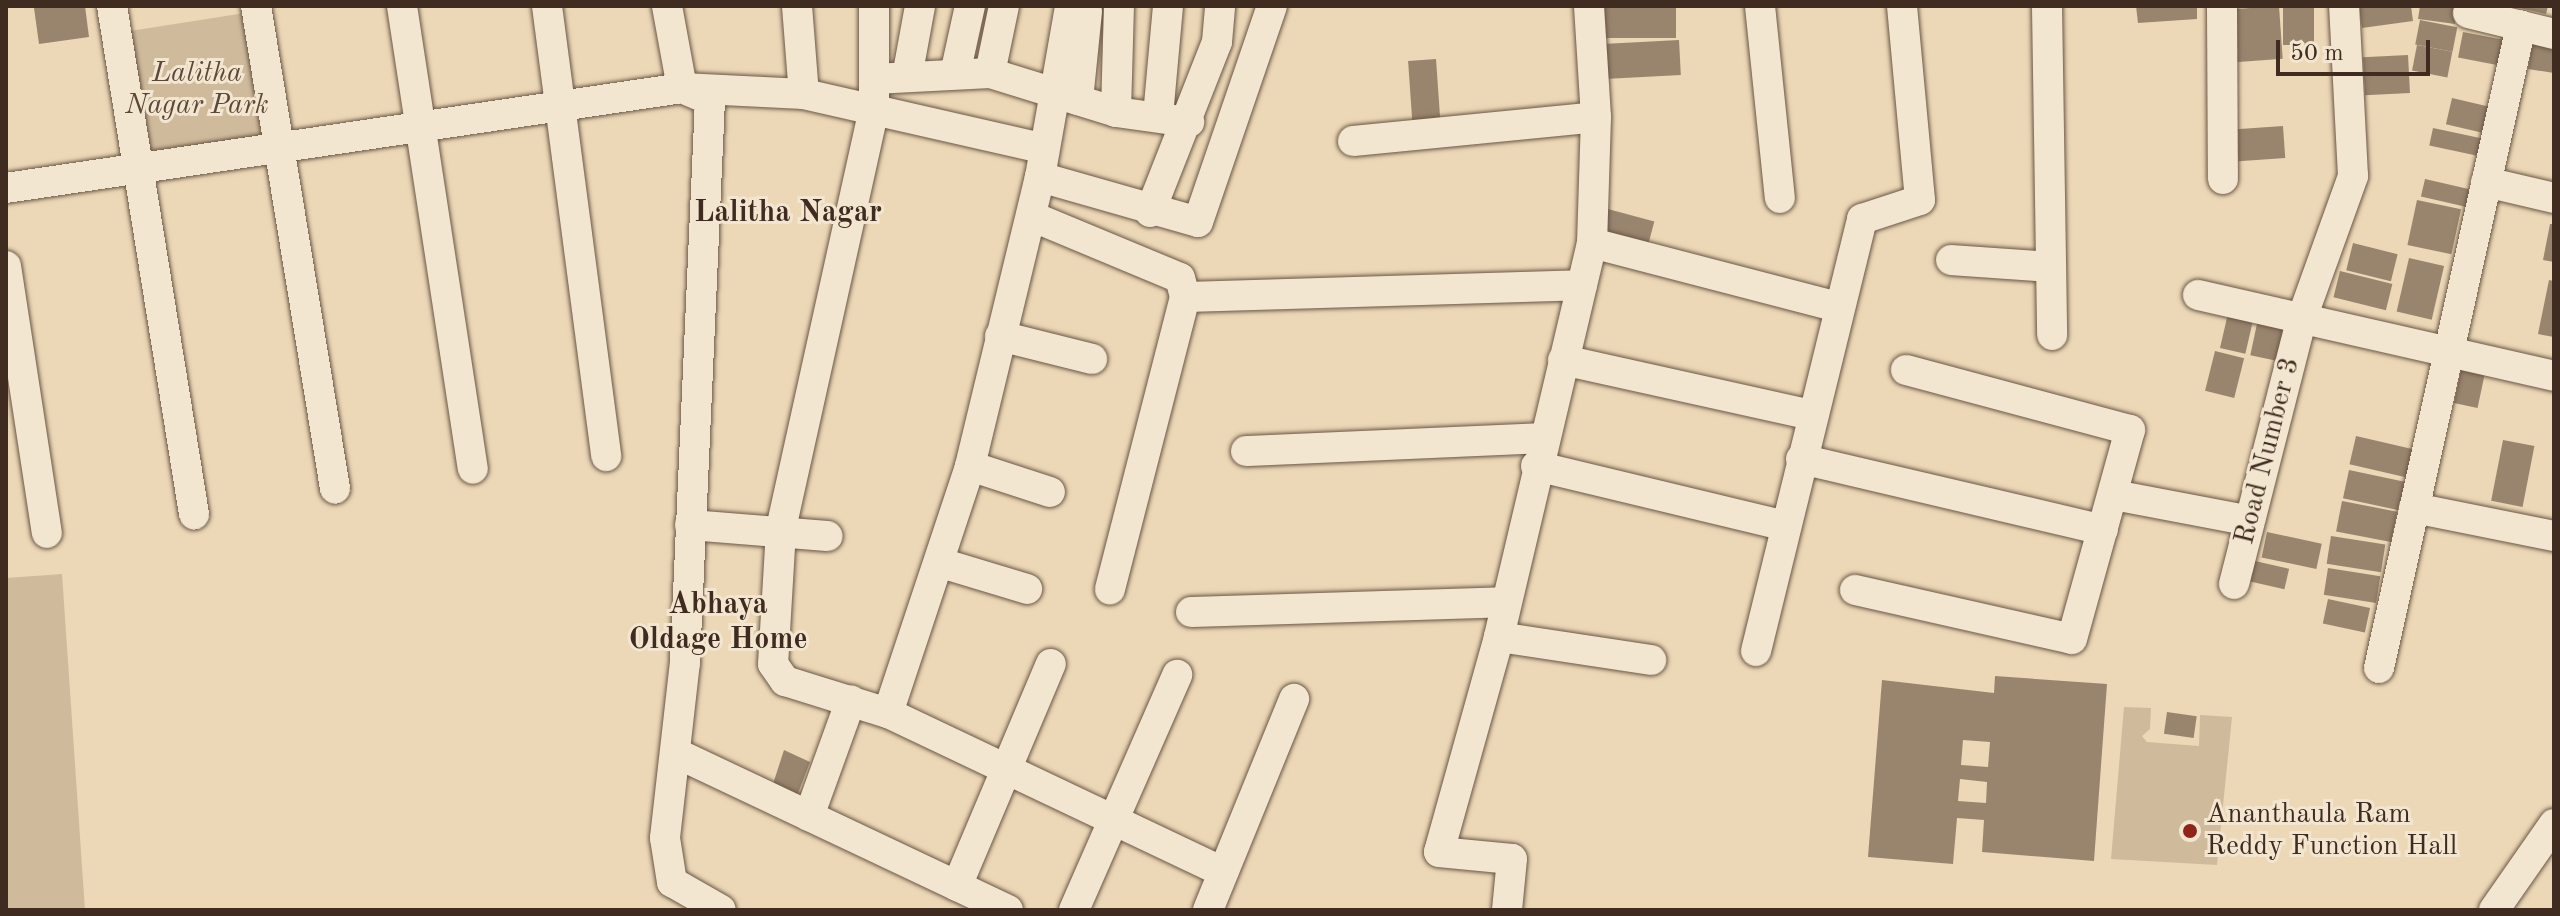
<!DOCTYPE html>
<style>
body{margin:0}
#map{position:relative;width:2560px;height:916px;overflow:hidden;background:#ecd8b6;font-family:"Old Standard TT",serif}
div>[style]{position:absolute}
.green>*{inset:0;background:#cfbb9c;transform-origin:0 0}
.building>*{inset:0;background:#99856e;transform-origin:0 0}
.roads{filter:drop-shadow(0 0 2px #6a5646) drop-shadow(0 0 2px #6a5646)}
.minor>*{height:30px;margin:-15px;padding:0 15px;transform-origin:15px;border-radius:15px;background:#f3e6d0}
.dots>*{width:22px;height:22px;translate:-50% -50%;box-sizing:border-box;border:4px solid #f3e6d0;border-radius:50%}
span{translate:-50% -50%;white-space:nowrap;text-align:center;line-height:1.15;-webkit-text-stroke:6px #f3e6d0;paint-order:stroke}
.park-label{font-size:28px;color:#5c4839;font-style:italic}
.street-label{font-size:28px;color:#3f2b20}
.poi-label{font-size:28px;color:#3f2b20}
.left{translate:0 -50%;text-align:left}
.neighbourhood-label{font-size:30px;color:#3f2b20;font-weight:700}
.frame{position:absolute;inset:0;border:8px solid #3f2b20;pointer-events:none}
.scale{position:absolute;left:2276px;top:40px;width:154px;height:36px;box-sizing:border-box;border:4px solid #3f2b20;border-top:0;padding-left:10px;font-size:24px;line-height:28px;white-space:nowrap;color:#3f2b20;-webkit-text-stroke:6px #f3e6d0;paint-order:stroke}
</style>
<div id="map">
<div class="green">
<i style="left:257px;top:11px;width:139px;height:143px;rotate:81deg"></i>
<i style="clip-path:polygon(62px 574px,85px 910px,6px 910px,6px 578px)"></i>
<i style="clip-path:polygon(2124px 707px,2151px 708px,2150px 729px,2142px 736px,2147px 742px,2199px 746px,2200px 715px,2232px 717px,2217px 865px,2111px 859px)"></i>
</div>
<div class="building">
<i style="clip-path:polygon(85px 6px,89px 37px,39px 44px,34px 8px)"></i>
<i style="left:1597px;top:6px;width:79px;height:32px"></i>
<i style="clip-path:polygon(2136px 6px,2197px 6px,2197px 19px,2138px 23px)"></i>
<i style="left:2279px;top:6px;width:53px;height:51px;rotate:86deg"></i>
<i style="left:2283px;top:6px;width:31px;height:39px"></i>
<i style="clip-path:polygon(2359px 6px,2411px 6px,2413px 21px,2362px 28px)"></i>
<i style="clip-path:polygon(2420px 6px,2458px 6px,2455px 24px,2418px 19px)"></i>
<i style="clip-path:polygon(2511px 6px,2548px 6px,2546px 14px)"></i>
<i style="left:2420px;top:20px;width:38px;height:25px;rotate:11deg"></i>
<i style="left:2463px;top:32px;width:41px;height:26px;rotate:11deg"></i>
<i style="left:1679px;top:40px;width:35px;height:81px;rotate:87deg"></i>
<i style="clip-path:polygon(2533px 41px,2554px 45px,2554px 73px,2528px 69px)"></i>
<i style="left:2417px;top:45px;width:36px;height:26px;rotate:11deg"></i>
<i style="left:2408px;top:55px;width:38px;height:45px;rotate:87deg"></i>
<i style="left:1436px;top:59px;width:61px;height:28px;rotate:86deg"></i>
<i style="left:2452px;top:98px;width:44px;height:27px;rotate:13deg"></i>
<i style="left:2283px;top:126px;width:32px;height:47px;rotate:86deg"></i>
<i style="left:2433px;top:128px;width:54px;height:18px;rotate:12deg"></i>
<i style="left:2425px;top:179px;width:48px;height:18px;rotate:13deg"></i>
<i style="left:2417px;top:200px;width:45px;height:46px;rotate:12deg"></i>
<i style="left:1608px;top:209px;width:48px;height:29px;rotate:15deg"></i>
<i style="clip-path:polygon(2550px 224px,2554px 224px,2554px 262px,2543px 260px)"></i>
<i style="left:2353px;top:243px;width:46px;height:28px;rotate:14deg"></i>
<i style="left:2409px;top:258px;width:36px;height:55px;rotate:13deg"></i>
<i style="left:2340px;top:271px;width:54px;height:27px;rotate:14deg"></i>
<i style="clip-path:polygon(2549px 280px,2554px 281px,2554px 337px,2538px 334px)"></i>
<i style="left:2229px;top:309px;width:26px;height:40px;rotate:13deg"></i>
<i style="left:2258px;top:319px;width:33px;height:37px;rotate:12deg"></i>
<i style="left:2215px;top:351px;width:30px;height:41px;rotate:14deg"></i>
<i style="left:2463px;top:361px;width:24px;height:43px;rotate:12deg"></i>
<i style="left:2356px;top:436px;width:61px;height:29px;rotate:13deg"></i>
<i style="left:2503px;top:440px;width:32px;height:62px;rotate:11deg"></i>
<i style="left:2349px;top:470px;width:58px;height:29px;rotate:12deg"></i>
<i style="left:2342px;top:501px;width:56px;height:31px;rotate:11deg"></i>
<i style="left:2267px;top:532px;width:56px;height:26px;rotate:12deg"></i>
<i style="left:2331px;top:536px;width:55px;height:28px;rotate:9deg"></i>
<i style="left:2255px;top:561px;width:35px;height:21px;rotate:13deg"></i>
<i style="left:2328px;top:568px;width:53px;height:27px;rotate:9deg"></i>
<i style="left:2328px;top:599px;width:43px;height:25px;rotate:12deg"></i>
<i style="clip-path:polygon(evenodd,1995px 676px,2107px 684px,2094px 861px,1982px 852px,1984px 820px,1957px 818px,1953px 864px,1868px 857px,1882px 680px,1994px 693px,1995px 676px,1963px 740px,1990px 742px,1988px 767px,1961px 765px,1963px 740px,1995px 676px,1960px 779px,1987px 782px,1986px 803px,1958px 801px,1960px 779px)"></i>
<i style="left:2167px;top:712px;width:30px;height:22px;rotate:8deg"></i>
<i style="clip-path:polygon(784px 750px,810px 762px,795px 801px,772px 787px)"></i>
</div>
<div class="roads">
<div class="minor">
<i style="left:112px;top:6px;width:515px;rotate:80.83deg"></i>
<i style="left:256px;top:6px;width:489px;rotate:80.7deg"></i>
<i style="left:402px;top:6px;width:468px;rotate:81.3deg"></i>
<i style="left:547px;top:6px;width:454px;rotate:82.5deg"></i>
<i style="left:667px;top:6px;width:83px;rotate:79.6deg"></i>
<i style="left:797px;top:6px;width:88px;rotate:85.5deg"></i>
<i style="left:874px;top:6px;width:103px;rotate:90deg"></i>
<i style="left:874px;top:109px;width:431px;rotate:102.5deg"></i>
<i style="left:781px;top:530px;width:134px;rotate:93.4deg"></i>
<i style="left:773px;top:664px;width:21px;rotate:55deg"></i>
<i style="left:785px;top:681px;width:108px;rotate:17.3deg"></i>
<i style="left:888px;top:713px;width:371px;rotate:25.4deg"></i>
<i style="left:1589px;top:6px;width:111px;rotate:86.4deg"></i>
<i style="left:1596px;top:117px;width:126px;rotate:91.8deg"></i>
<i style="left:1592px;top:243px;width:405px;rotate:103.3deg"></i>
<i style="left:1499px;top:637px;width:154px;rotate:8.6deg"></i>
<i style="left:1760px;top:6px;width:193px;rotate:84.1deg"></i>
<i style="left:2047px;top:6px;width:329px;rotate:89.1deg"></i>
<i style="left:2222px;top:6px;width:173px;rotate:89.7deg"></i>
<i style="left:2468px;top:13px;width:89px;rotate:13.7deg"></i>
<i style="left:990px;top:73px;width:68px;rotate:-78.2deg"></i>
<i style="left:955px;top:74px;width:70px;rotate:-77.6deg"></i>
<i style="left:907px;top:77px;width:72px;rotate:-79.6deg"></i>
<i style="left:874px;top:79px;width:116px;rotate:-3deg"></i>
<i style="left:990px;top:73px;width:132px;rotate:17.2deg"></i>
<i style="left:1116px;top:112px;width:74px;rotate:7.8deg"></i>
<i style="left:684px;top:89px;width:28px;rotate:23deg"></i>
<i style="left:710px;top:100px;width:563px;rotate:92.55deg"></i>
<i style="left:685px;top:662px;width:177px;rotate:96.5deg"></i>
<i style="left:665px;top:838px;width:45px;rotate:81deg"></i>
<i style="left:672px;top:882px;width:56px;rotate:29.7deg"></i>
<i style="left:1078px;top:100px;width:89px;rotate:-84.2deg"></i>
<i style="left:1116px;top:112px;width:106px;rotate:-88.4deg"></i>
<i style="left:1158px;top:116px;width:110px;rotate:-84.8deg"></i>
<i style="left:1353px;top:141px;width:244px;rotate:-5.6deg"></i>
<i style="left:1040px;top:177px;width:164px;rotate:15.9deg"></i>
<i style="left:1198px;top:222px;width:228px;rotate:-71.1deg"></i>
<i style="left:2486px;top:182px;width:70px;rotate:13.2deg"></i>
<i style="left:6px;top:188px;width:683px;rotate:-8.41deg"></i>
<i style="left:682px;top:88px;width:122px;rotate:2.8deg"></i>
<i style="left:804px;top:94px;width:244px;rotate:12.8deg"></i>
<i style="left:1150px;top:212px;width:183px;rotate:-68.5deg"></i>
<i style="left:1217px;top:42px;width:36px;rotate:-85deg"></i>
<i style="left:1031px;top:216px;width:161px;rotate:22.6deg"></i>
<i style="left:1180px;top:278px;width:20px;rotate:75deg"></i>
<i style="left:1185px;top:297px;width:302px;rotate:104.4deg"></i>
<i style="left:1592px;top:243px;width:253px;rotate:14.6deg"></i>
<i style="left:1951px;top:260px;width:100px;rotate:4deg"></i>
<i style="left:6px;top:266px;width:270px;rotate:81.3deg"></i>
<i style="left:2198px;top:295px;width:365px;rotate:12.8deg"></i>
<i style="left:1185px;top:297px;width:397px;rotate:-1.7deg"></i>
<i style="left:1000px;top:336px;width:95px;rotate:14deg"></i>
<i style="left:1563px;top:360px;width:254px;rotate:12.5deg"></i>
<i style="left:1246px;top:451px;width:296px;rotate:-2.5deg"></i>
<i style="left:1801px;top:459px;width:310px;rotate:13.2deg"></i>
<i style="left:970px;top:466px;width:84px;rotate:18deg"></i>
<i style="left:1536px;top:466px;width:257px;rotate:13.5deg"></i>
<i style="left:2114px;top:495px;width:138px;rotate:10.8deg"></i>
<i style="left:2414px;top:508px;width:143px;rotate:11.3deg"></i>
<i style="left:690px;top:525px;width:138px;rotate:4.6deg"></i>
<i style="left:941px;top:563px;width:90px;rotate:16.8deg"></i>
<i style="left:2234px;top:584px;width:275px;rotate:-75.7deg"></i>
<i style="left:2302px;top:318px;width:151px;rotate:-70.2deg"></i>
<i style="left:2353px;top:176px;width:170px;rotate:-93deg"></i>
<i style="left:1855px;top:590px;width:222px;rotate:12.7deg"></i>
<i style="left:2072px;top:639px;width:217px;rotate:-74.5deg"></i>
<i style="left:2130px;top:430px;width:232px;rotate:-165deg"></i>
<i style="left:1191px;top:612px;width:314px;rotate:-1.8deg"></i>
<i style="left:1499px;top:637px;width:223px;rotate:105.6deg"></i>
<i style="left:1439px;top:852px;width:73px;rotate:5.5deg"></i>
<i style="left:1512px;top:859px;width:51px;rotate:95.6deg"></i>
<i style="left:1756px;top:651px;width:445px;rotate:-76.2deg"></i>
<i style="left:1862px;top:219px;width:61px;rotate:-18.1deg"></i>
<i style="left:1920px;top:200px;width:195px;rotate:-95.3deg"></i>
<i style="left:2379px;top:668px;width:658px;rotate:-77.53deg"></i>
<i style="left:888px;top:713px;width:260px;rotate:-71.6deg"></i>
<i style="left:970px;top:466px;width:297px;rotate:-76.4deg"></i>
<i style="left:1040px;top:177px;width:174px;rotate:-80deg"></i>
<i style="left:678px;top:754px;width:365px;rotate:25.3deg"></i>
<i style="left:809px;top:816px;width:123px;rotate:-70.1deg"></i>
<i style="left:957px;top:886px;width:241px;rotate:-67.1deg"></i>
<i style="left:1074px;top:910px;width:257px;rotate:-66.3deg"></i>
<i style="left:1208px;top:910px;width:228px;rotate:-67.8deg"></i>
<i style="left:2494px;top:910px;width:105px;rotate:-55.1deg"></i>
</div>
</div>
<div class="dots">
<i style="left:2190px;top:831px;background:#8f2418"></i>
</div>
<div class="park-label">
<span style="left:197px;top:90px">Lalitha<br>Nagar Park</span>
</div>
<div class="street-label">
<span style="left:2268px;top:451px;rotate:-76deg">Road Number 3</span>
</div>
<div class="poi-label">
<span class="left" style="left:2206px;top:831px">Ananthaula Ram<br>Reddy Function Hall</span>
</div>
<div class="neighbourhood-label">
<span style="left:788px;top:213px">Lalitha Nagar</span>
<span style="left:718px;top:622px">Abhaya<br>Oldage Home</span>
</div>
<div class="frame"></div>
<div class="scale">50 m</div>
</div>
